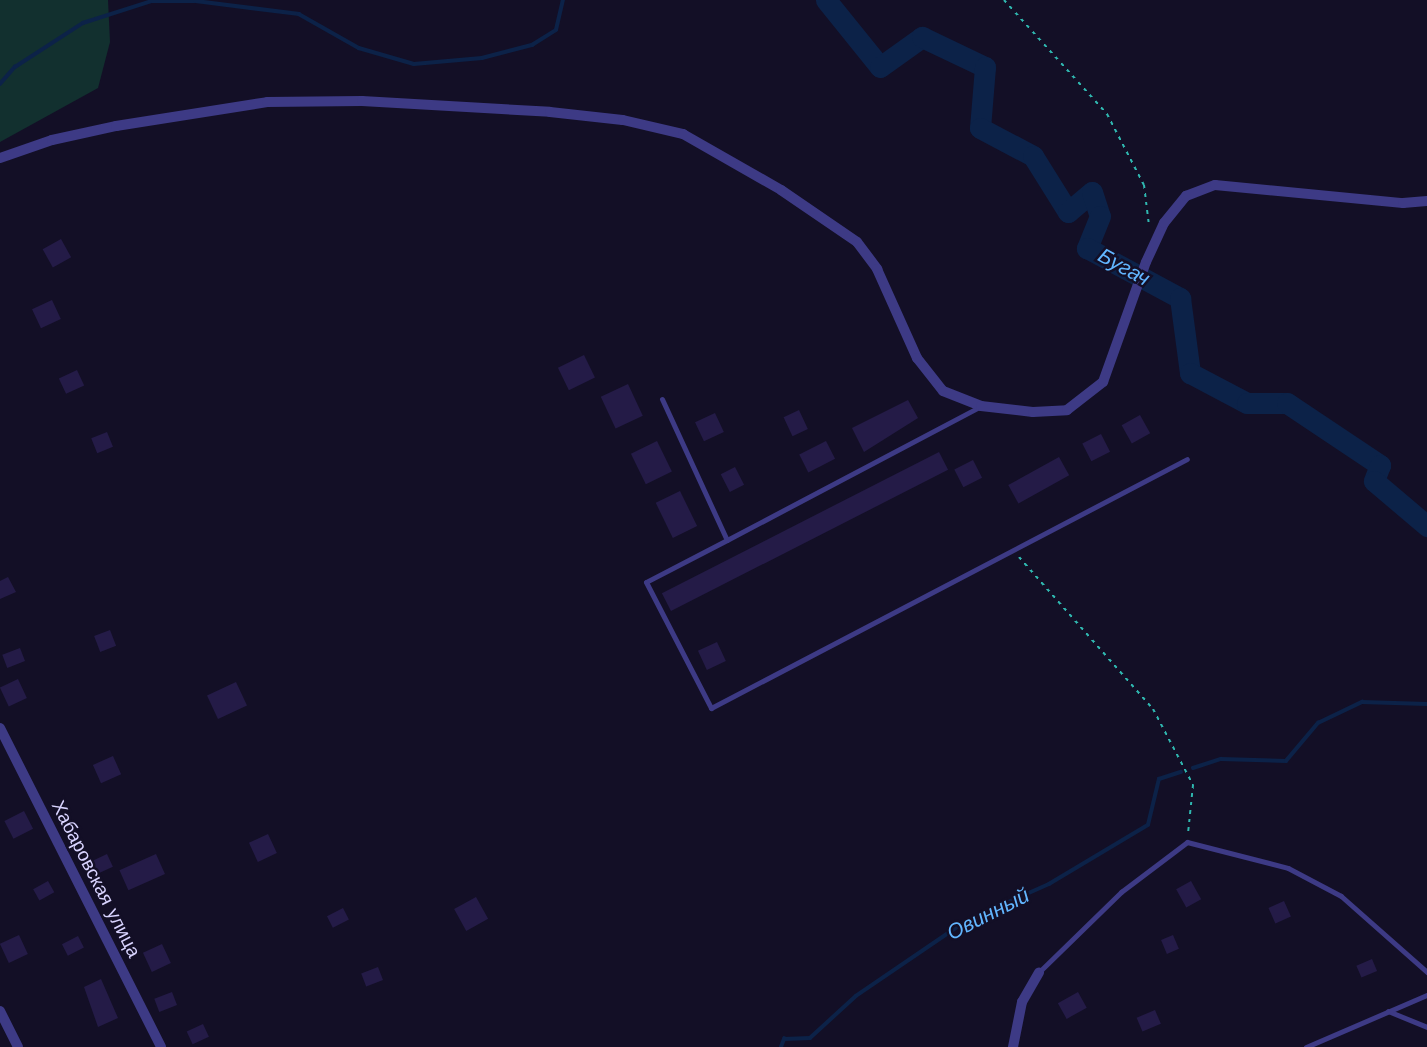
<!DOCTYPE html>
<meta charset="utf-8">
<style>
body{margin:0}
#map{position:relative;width:1427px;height:1047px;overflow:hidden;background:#130f26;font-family:"Work Sans",sans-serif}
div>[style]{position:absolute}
.green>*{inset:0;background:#12302f}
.stream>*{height:3.5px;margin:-1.75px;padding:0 1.75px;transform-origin:1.75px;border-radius:1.75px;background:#0c2248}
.river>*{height:21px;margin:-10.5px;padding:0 10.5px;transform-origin:10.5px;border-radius:10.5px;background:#0c2248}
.building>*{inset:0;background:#241b47;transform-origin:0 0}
.path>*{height:2px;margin-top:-1px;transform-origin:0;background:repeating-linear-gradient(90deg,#2fb8b0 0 3.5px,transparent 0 8.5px)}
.service>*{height:5px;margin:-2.5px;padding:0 2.5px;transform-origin:2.5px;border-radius:2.5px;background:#3d3a85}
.minor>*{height:10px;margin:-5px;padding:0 5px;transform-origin:5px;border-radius:5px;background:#3d3a85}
span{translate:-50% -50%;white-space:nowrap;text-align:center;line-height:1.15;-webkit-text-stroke:5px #130f26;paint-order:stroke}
.street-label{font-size:19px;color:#d9d4ff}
.water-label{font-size:21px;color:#62b6ff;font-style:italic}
</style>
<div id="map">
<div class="green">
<i style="clip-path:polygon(0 0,108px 0,110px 42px,98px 88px,0 142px)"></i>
</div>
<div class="stream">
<i style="left:0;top:84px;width:23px;rotate:-49deg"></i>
<i style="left:15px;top:67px;width:81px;rotate:-32.9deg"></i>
<i style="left:83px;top:23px;width:72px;rotate:-17.7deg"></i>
<i style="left:152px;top:1px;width:44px"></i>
<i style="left:196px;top:1px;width:104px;rotate:7.2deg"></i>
<i style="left:299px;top:14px;width:69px;rotate:29.5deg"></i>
<i style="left:359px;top:48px;width:57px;rotate:16.2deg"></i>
<i style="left:414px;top:64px;width:68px;rotate:-5deg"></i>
<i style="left:482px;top:58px;width:52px;rotate:-14.6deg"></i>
<i style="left:532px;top:45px;width:28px;rotate:-32deg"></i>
<i style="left:556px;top:30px;width:31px;rotate:-77deg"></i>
<i style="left:1193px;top:768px;width:29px;rotate:-18deg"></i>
<i style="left:1221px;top:759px;width:65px;rotate:1.8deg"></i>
<i style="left:1286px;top:761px;width:50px;rotate:-49.9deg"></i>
<i style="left:1318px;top:723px;width:49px;rotate:-25.5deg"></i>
<i style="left:1362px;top:702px;width:65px;rotate:1.8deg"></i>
<i style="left:781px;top:1047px;width:9px;rotate:-69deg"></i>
<i style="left:784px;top:1039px;width:26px;rotate:-2deg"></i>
<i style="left:810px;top:1038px;width:62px;rotate:-42.4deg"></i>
<i style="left:856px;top:996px;width:133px;rotate:-34.3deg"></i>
<i style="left:966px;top:921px;width:91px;rotate:-24deg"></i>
<i style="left:1049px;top:884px;width:115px;rotate:-30.8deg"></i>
<i style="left:1148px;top:825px;width:47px;rotate:-76.6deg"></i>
<i style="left:1159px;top:779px;width:23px;rotate:-18deg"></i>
</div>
<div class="river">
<i style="left:826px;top:0;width:86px;rotate:51.1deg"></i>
<i style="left:880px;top:67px;width:52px;rotate:-35.5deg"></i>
<i style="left:922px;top:37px;width:70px;rotate:25.5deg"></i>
<i style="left:985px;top:67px;width:61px;rotate:94.7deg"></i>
<i style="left:980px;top:128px;width:60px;rotate:27.8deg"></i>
<i style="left:1033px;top:156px;width:66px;rotate:58deg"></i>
<i style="left:1068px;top:212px;width:31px;rotate:-40deg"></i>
<i style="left:1092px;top:192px;width:25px;rotate:72deg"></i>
<i style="left:1100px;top:216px;width:35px;rotate:112deg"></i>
<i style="left:1087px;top:248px;width:106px;rotate:28.3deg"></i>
<i style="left:1180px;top:298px;width:76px;rotate:82.4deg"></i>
<i style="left:1190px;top:373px;width:64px;rotate:27.8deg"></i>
<i style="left:1247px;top:403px;width:40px"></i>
<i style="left:1287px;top:403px;width:112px;rotate:33.7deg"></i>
<i style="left:1380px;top:465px;width:17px;rotate:111deg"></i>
<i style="left:1374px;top:481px;width:70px;rotate:40.3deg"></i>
</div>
<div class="building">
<i style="left:61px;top:239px;width:21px;height:21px;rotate:61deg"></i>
<i style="left:52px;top:300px;width:21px;height:22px;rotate:65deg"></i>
<i style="left:584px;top:355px;width:25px;height:29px;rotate:64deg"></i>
<i style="left:77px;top:370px;width:17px;height:20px;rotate:65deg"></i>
<i style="left:628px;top:384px;width:35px;height:30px;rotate:65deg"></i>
<i style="clip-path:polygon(908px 400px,918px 418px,864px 452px,852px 428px)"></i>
<i style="left:799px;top:410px;width:21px;height:17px;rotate:65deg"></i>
<i style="left:715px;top:413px;width:21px;height:22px;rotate:65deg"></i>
<i style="left:1140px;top:415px;width:21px;height:21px;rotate:61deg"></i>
<i style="left:107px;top:432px;width:16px;height:17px;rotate:68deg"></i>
<i style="left:1101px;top:434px;width:20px;height:21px;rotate:63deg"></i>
<i style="left:657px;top:441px;width:34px;height:29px;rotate:64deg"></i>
<i style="left:826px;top:441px;width:20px;height:30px;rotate:63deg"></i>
<i style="left:939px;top:452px;width:20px;height:311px;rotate:63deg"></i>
<i style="left:1059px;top:457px;width:21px;height:58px;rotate:61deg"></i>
<i style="left:973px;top:460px;width:20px;height:21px;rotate:63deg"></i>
<i style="left:735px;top:467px;width:20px;height:16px;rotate:63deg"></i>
<i style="left:680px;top:491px;width:39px;height:27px;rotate:64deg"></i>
<i style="clip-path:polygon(8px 577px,16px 592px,0 599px,0 581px)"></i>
<i style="left:110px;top:630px;width:17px;height:17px;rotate:69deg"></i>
<i style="left:717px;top:642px;width:21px;height:21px;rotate:65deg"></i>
<i style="left:20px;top:648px;width:14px;height:19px;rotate:69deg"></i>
<i style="left:18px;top:679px;width:21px;height:20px;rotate:65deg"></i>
<i style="left:236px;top:682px;width:26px;height:32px;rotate:65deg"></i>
<i style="left:113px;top:756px;width:20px;height:22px;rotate:66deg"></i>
<i style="left:24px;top:811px;width:20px;height:22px;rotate:63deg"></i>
<i style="left:268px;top:834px;width:21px;height:21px;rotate:65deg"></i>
<i style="left:107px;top:854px;width:14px;height:17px;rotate:65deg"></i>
<i style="left:156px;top:854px;width:22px;height:40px;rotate:66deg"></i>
<i style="left:48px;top:881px;width:13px;height:17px;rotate:61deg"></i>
<i style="left:1191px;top:881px;width:21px;height:17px;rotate:61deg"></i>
<i style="left:476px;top:897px;width:25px;height:25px;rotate:61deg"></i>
<i style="left:1284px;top:901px;width:17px;height:17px;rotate:66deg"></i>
<i style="left:343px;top:908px;width:13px;height:18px;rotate:63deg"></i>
<i style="left:19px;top:935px;width:21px;height:21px;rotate:65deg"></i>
<i style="left:1173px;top:935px;width:15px;height:13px;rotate:67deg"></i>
<i style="left:78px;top:936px;width:13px;height:18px;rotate:63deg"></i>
<i style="left:162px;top:944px;width:21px;height:21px;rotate:65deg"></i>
<i style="left:1372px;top:959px;width:13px;height:17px;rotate:67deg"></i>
<i style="left:378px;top:967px;width:14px;height:18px;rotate:69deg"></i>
<i style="clip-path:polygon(101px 979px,118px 1018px,98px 1027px,84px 987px)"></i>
<i style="left:172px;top:992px;width:14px;height:19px;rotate:69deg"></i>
<i style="left:1078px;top:992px;width:18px;height:23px;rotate:61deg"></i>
<i style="left:1155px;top:1010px;width:15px;height:20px;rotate:67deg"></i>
<i style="left:203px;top:1024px;width:14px;height:18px;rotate:65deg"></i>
</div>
<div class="path">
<i style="left:1004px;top:0;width:154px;rotate:47.9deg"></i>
<i style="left:1107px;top:114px;width:80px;rotate:62.5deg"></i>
<i style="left:1144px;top:185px;width:41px;rotate:83deg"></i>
<i style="left:1019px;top:557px;width:203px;rotate:48.6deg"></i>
<i style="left:1153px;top:709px;width:86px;rotate:62.2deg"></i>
<i style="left:1193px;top:785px;width:48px;rotate:95.9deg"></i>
</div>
<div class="service">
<i style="left:662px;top:399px;width:155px;rotate:65.3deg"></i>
<i style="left:727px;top:540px;width:287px;rotate:-27.8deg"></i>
<i style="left:727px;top:540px;width:91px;rotate:152.6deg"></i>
<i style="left:646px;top:582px;width:142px;rotate:62.7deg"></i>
<i style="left:711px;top:708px;width:537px;rotate:-27.61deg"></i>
<i style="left:1039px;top:972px;width:115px;rotate:-44.3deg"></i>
<i style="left:1121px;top:892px;width:83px;rotate:-37.1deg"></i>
<i style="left:1187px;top:842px;width:104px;rotate:14.4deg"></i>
<i style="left:1288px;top:868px;width:60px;rotate:27.8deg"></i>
<i style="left:1341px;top:896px;width:115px;rotate:41.5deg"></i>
<i style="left:1388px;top:1011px;width:42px;rotate:22.3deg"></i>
<i style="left:1306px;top:1047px;width:132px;rotate:-23.3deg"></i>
</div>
<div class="minor">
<i style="left:0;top:158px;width:55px;rotate:-19.1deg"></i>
<i style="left:52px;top:140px;width:66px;rotate:-12.3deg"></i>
<i style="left:116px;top:126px;width:153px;rotate:-9deg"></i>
<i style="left:267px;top:102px;width:95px;rotate:-0.6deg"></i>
<i style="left:362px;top:101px;width:188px;rotate:3.3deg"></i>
<i style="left:550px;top:112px;width:73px;rotate:6.3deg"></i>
<i style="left:623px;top:120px;width:62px;rotate:13.1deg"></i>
<i style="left:683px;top:134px;width:113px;rotate:29.7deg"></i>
<i style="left:781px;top:190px;width:92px;rotate:34.4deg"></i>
<i style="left:857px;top:242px;width:34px;rotate:53deg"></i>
<i style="left:877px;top:269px;width:98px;rotate:65.8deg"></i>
<i style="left:917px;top:358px;width:42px;rotate:51.8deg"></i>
<i style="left:943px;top:391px;width:41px;rotate:21.5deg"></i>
<i style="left:981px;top:406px;width:52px;rotate:6.6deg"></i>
<i style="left:1033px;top:412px;width:34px;rotate:-3deg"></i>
<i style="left:1067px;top:410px;width:46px;rotate:-37.9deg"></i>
<i style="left:1103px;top:382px;width:127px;rotate:-70.3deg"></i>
<i style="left:1146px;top:262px;width:43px;rotate:-65.2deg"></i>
<i style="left:1164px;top:223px;width:35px;rotate:-51deg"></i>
<i style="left:1186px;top:196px;width:31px;rotate:-21deg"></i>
<i style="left:1215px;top:185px;width:189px;rotate:5.5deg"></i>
<i style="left:1403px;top:203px;width:24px;rotate:-5deg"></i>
<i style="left:0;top:728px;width:357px;rotate:63.2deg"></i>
<i style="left:0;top:1011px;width:40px;rotate:63.4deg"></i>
<i style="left:1013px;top:1047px;width:46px;rotate:-78.7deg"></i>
<i style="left:1022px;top:1002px;width:34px;rotate:-60deg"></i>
</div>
<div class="street-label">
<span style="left:96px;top:879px;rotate:63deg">Хабаровская улица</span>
</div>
<div class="water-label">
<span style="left:1124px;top:267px;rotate:29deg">Бугач</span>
<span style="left:988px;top:914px;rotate:-27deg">Овинный</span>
</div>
</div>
